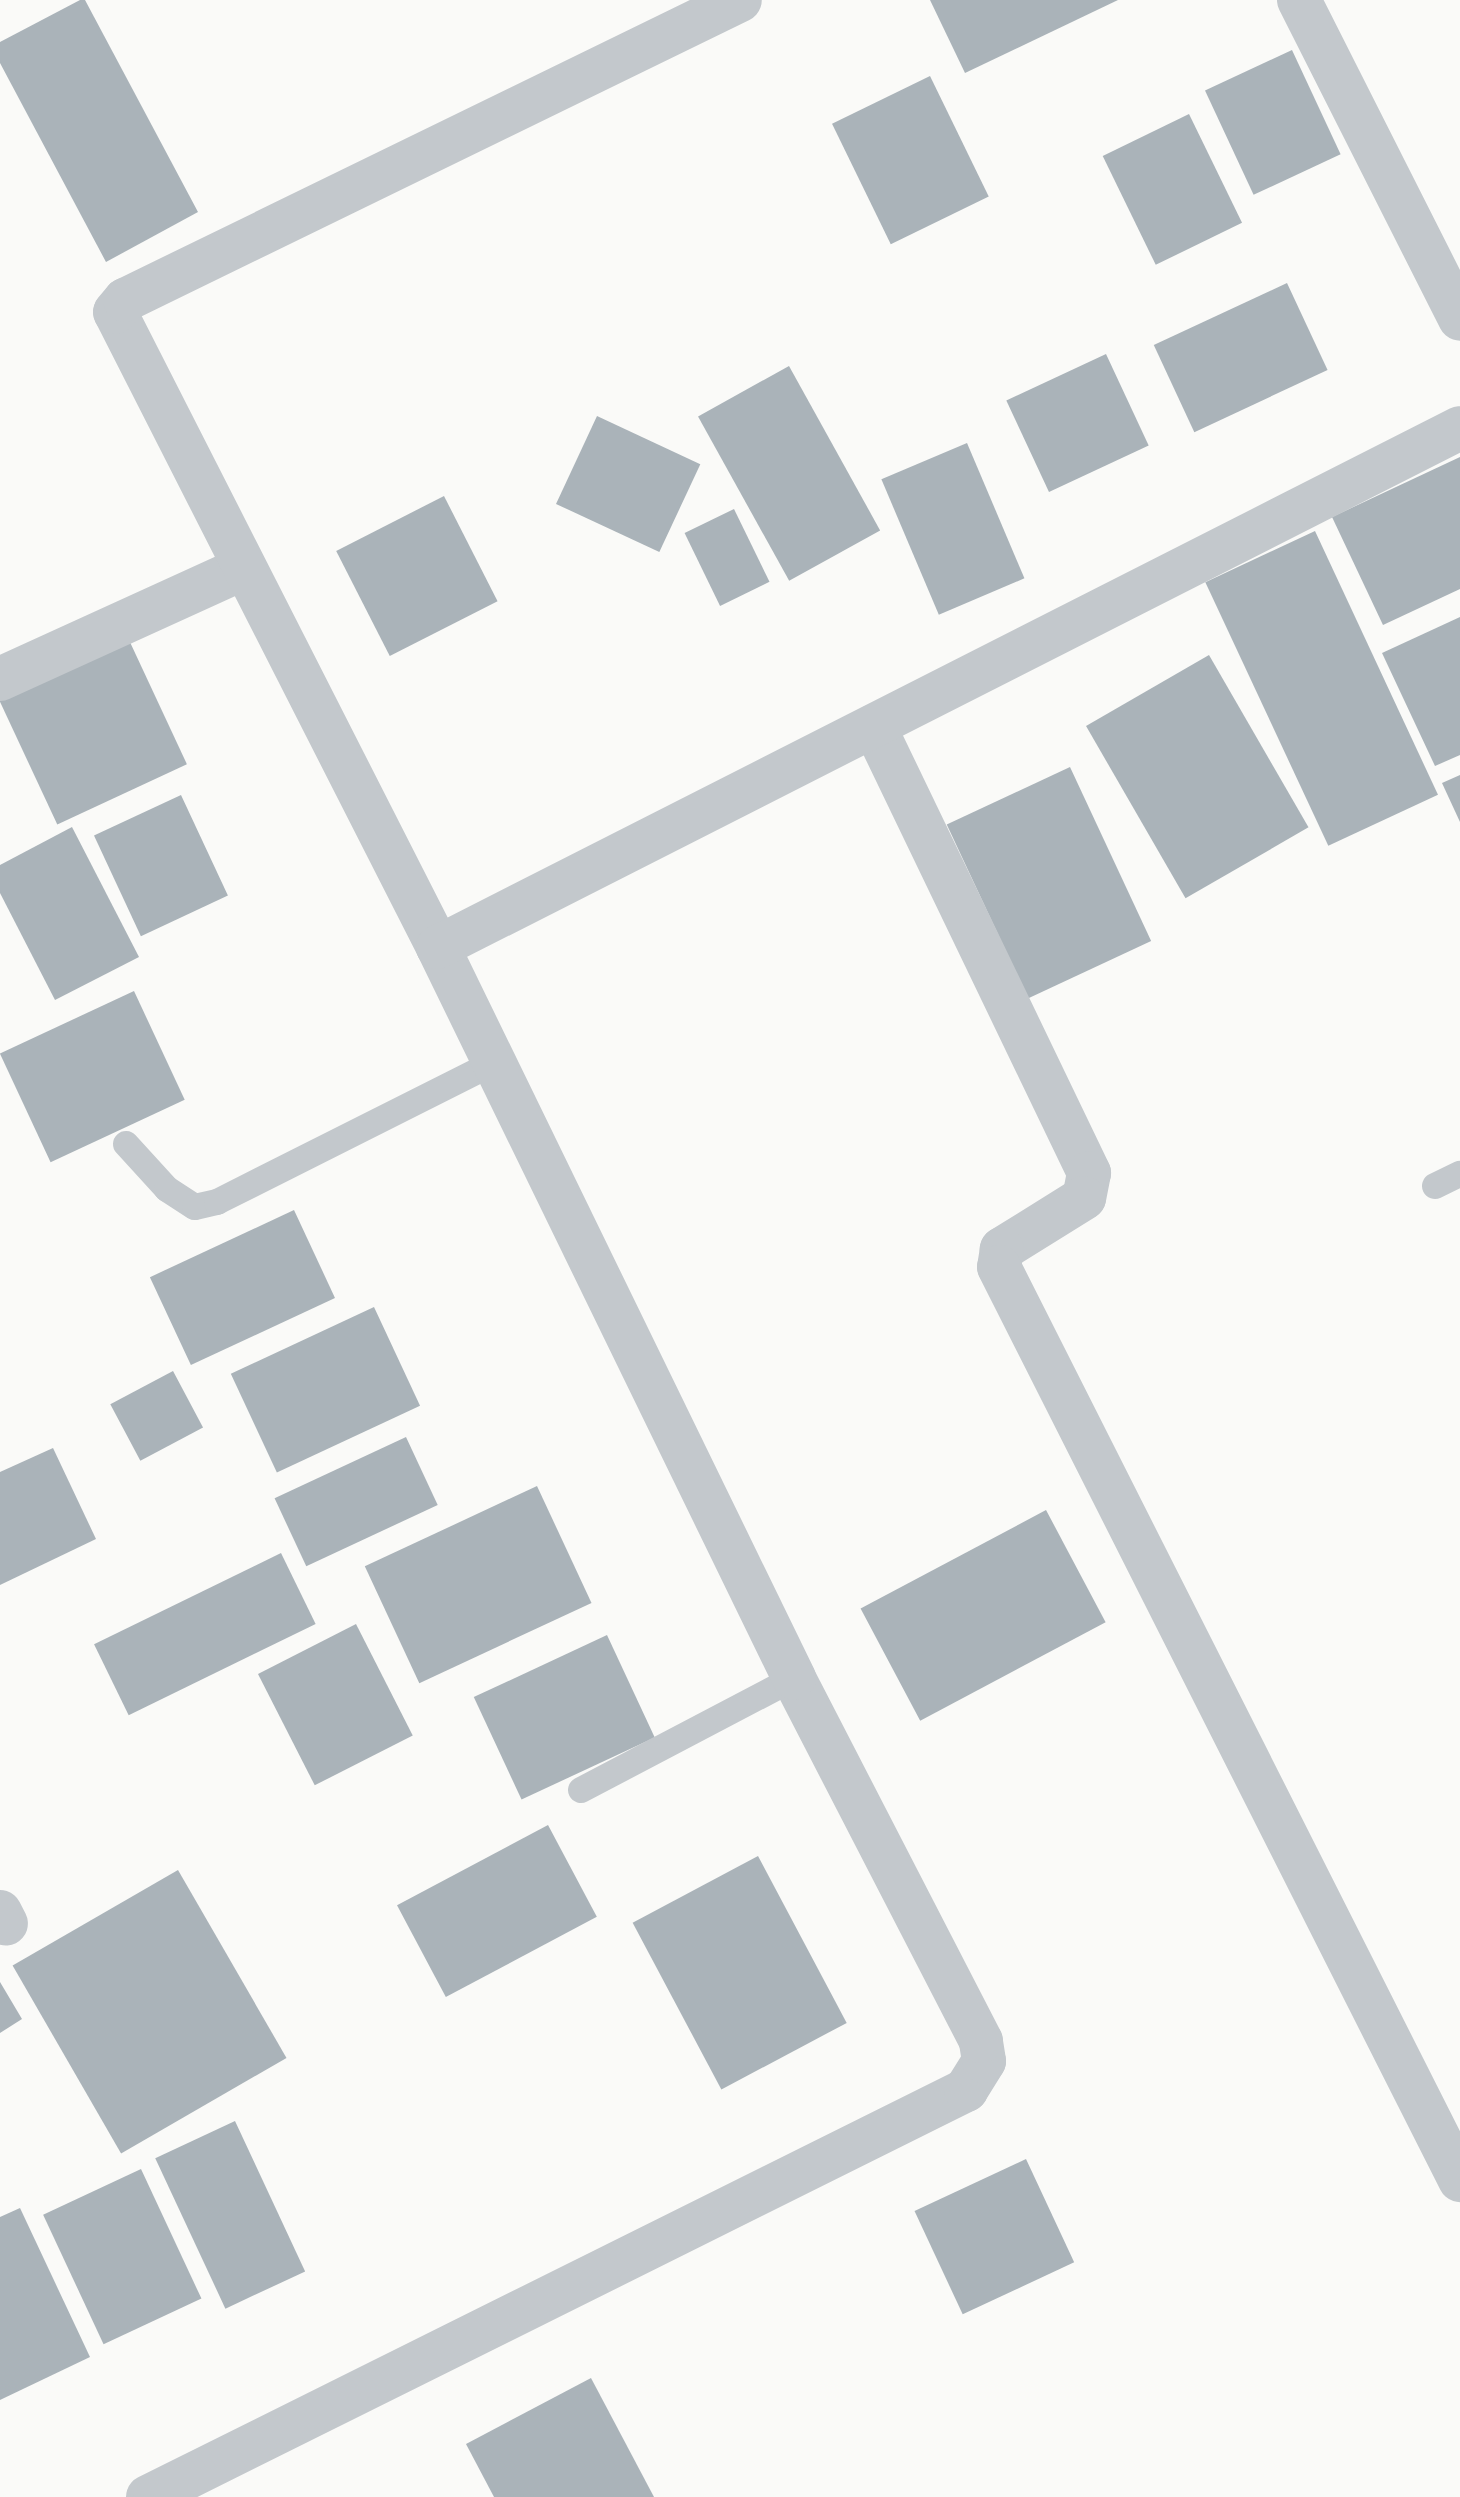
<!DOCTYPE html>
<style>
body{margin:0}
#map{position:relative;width:1460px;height:2497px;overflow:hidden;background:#fafaf8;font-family:Helvetica,sans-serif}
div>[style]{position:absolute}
.building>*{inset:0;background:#aab3b9;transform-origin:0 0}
.lane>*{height:26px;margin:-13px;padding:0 13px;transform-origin:13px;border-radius:13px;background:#c3c8cc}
.street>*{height:44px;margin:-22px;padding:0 22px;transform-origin:22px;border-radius:22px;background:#c3c8cc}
span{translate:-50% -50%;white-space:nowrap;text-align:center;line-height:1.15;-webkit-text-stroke:8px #fff;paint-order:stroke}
</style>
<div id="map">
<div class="building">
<i style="clip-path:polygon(80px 0,85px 0,198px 212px,106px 262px,0 63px,0 42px)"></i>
<i style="clip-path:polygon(930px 0,1118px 0,965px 73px)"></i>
<i style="left:1292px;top:50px;width:115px;height:96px;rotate:65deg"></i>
<i style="left:930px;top:76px;width:134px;height:109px;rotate:64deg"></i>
<i style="left:1189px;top:114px;width:121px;height:96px;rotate:64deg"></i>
<i style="left:1287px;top:283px;width:96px;height:147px;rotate:65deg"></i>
<i style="left:1106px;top:354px;width:101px;height:110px;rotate:65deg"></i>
<i style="left:789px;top:366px;width:188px;height:104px;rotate:61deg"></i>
<i style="left:597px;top:416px;width:114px;height:97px;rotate:25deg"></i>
<i style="left:967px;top:443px;width:147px;height:93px;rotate:67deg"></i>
<i style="clip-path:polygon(1460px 457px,1460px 589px,1383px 625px,1332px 517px)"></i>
<i style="left:444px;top:496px;width:118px;height:121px;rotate:63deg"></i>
<i style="left:734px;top:509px;width:81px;height:55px;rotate:64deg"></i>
<i style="left:1315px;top:531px;width:291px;height:121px;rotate:65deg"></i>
<i style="clip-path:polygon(1460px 617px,1460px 755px,1435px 766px,1382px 653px)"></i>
<i style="left:129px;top:640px;width:137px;height:143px;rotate:65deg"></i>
<i style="left:1209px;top:655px;width:199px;height:142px;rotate:60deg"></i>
<i style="left:1070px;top:767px;width:192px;height:136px;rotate:65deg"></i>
<i style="clip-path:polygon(1460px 775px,1460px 822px,1442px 783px)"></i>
<i style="left:181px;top:795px;width:111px;height:96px;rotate:65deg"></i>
<i style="clip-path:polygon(72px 827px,139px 957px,55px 1000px,0 893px,0 865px)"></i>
<i style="left:134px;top:991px;width:120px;height:148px;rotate:65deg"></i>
<i style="left:294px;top:1210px;width:97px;height:159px;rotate:65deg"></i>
<i style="left:374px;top:1307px;width:109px;height:158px;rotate:65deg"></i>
<i style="left:173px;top:1371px;width:64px;height:71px;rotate:62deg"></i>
<i style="left:406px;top:1437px;width:75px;height:145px;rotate:65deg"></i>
<i style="clip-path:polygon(53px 1448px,96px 1539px,0 1585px,0 1472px)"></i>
<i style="left:537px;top:1486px;width:129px;height:190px;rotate:65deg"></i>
<i style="left:1046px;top:1510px;width:127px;height:210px;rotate:62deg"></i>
<i style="left:281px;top:1553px;width:79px;height:208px;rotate:64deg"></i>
<i style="left:356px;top:1624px;width:125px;height:110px;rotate:63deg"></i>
<i style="left:607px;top:1635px;width:113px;height:147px;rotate:65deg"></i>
<i style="left:548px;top:1825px;width:104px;height:171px;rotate:62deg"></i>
<i style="left:758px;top:1856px;width:189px;height:142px;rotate:62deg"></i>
<i style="left:178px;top:1870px;width:217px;height:191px;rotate:60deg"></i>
<i style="clip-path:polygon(0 1982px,22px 2019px,0 2033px)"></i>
<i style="left:235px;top:2121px;width:166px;height:88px;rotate:65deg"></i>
<i style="left:1026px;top:2159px;width:114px;height:123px;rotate:65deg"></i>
<i style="left:141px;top:2169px;width:143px;height:108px;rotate:65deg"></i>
<i style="clip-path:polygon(20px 2208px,90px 2357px,0 2400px,0 2217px)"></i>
<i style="clip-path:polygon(591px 2378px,654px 2497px,494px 2497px,466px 2444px)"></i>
</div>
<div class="lane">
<i style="left:126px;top:1144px;width:61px;rotate:47.7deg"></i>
<i style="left:167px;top:1189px;width:33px;rotate:33deg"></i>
<i style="left:195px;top:1207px;width:23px;rotate:-13deg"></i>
<i style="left:217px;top:1202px;width:309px;rotate:-26.7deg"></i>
<i style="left:1435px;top:1186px;width:28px;rotate:-26deg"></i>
<i style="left:581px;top:1790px;width:241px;rotate:-27.7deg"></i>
</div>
<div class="street">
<i style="left:1299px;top:0;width:357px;rotate:63.2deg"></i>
<i style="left:0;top:679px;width:268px;rotate:-24.5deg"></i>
<i style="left:874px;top:726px;width:496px;rotate:64.3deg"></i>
<i style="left:1089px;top:1173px;width:25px;rotate:101deg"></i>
<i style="left:1084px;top:1198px;width:97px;rotate:148.1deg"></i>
<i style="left:1002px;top:1249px;width:18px;rotate:99deg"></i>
<i style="left:999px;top:1267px;width:1023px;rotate:63.21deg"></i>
<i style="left:438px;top:947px;width:712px;rotate:-116.96deg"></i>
<i style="left:115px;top:312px;width:16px;rotate:-50deg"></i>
<i style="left:125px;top:300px;width:684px;rotate:-26deg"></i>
<i style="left:0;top:1912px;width:13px;rotate:63deg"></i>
<i style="left:148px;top:2497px;width:914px;rotate:-26.45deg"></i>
<i style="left:966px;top:2090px;width:34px;rotate:-58deg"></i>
<i style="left:984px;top:2061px;width:20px;rotate:-99deg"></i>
<i style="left:981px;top:2041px;width:408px;rotate:-117.3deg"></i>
<i style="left:794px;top:1678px;width:813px;rotate:-115.97deg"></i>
<i style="left:438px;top:947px;width:1146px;rotate:-26.92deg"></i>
</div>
</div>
